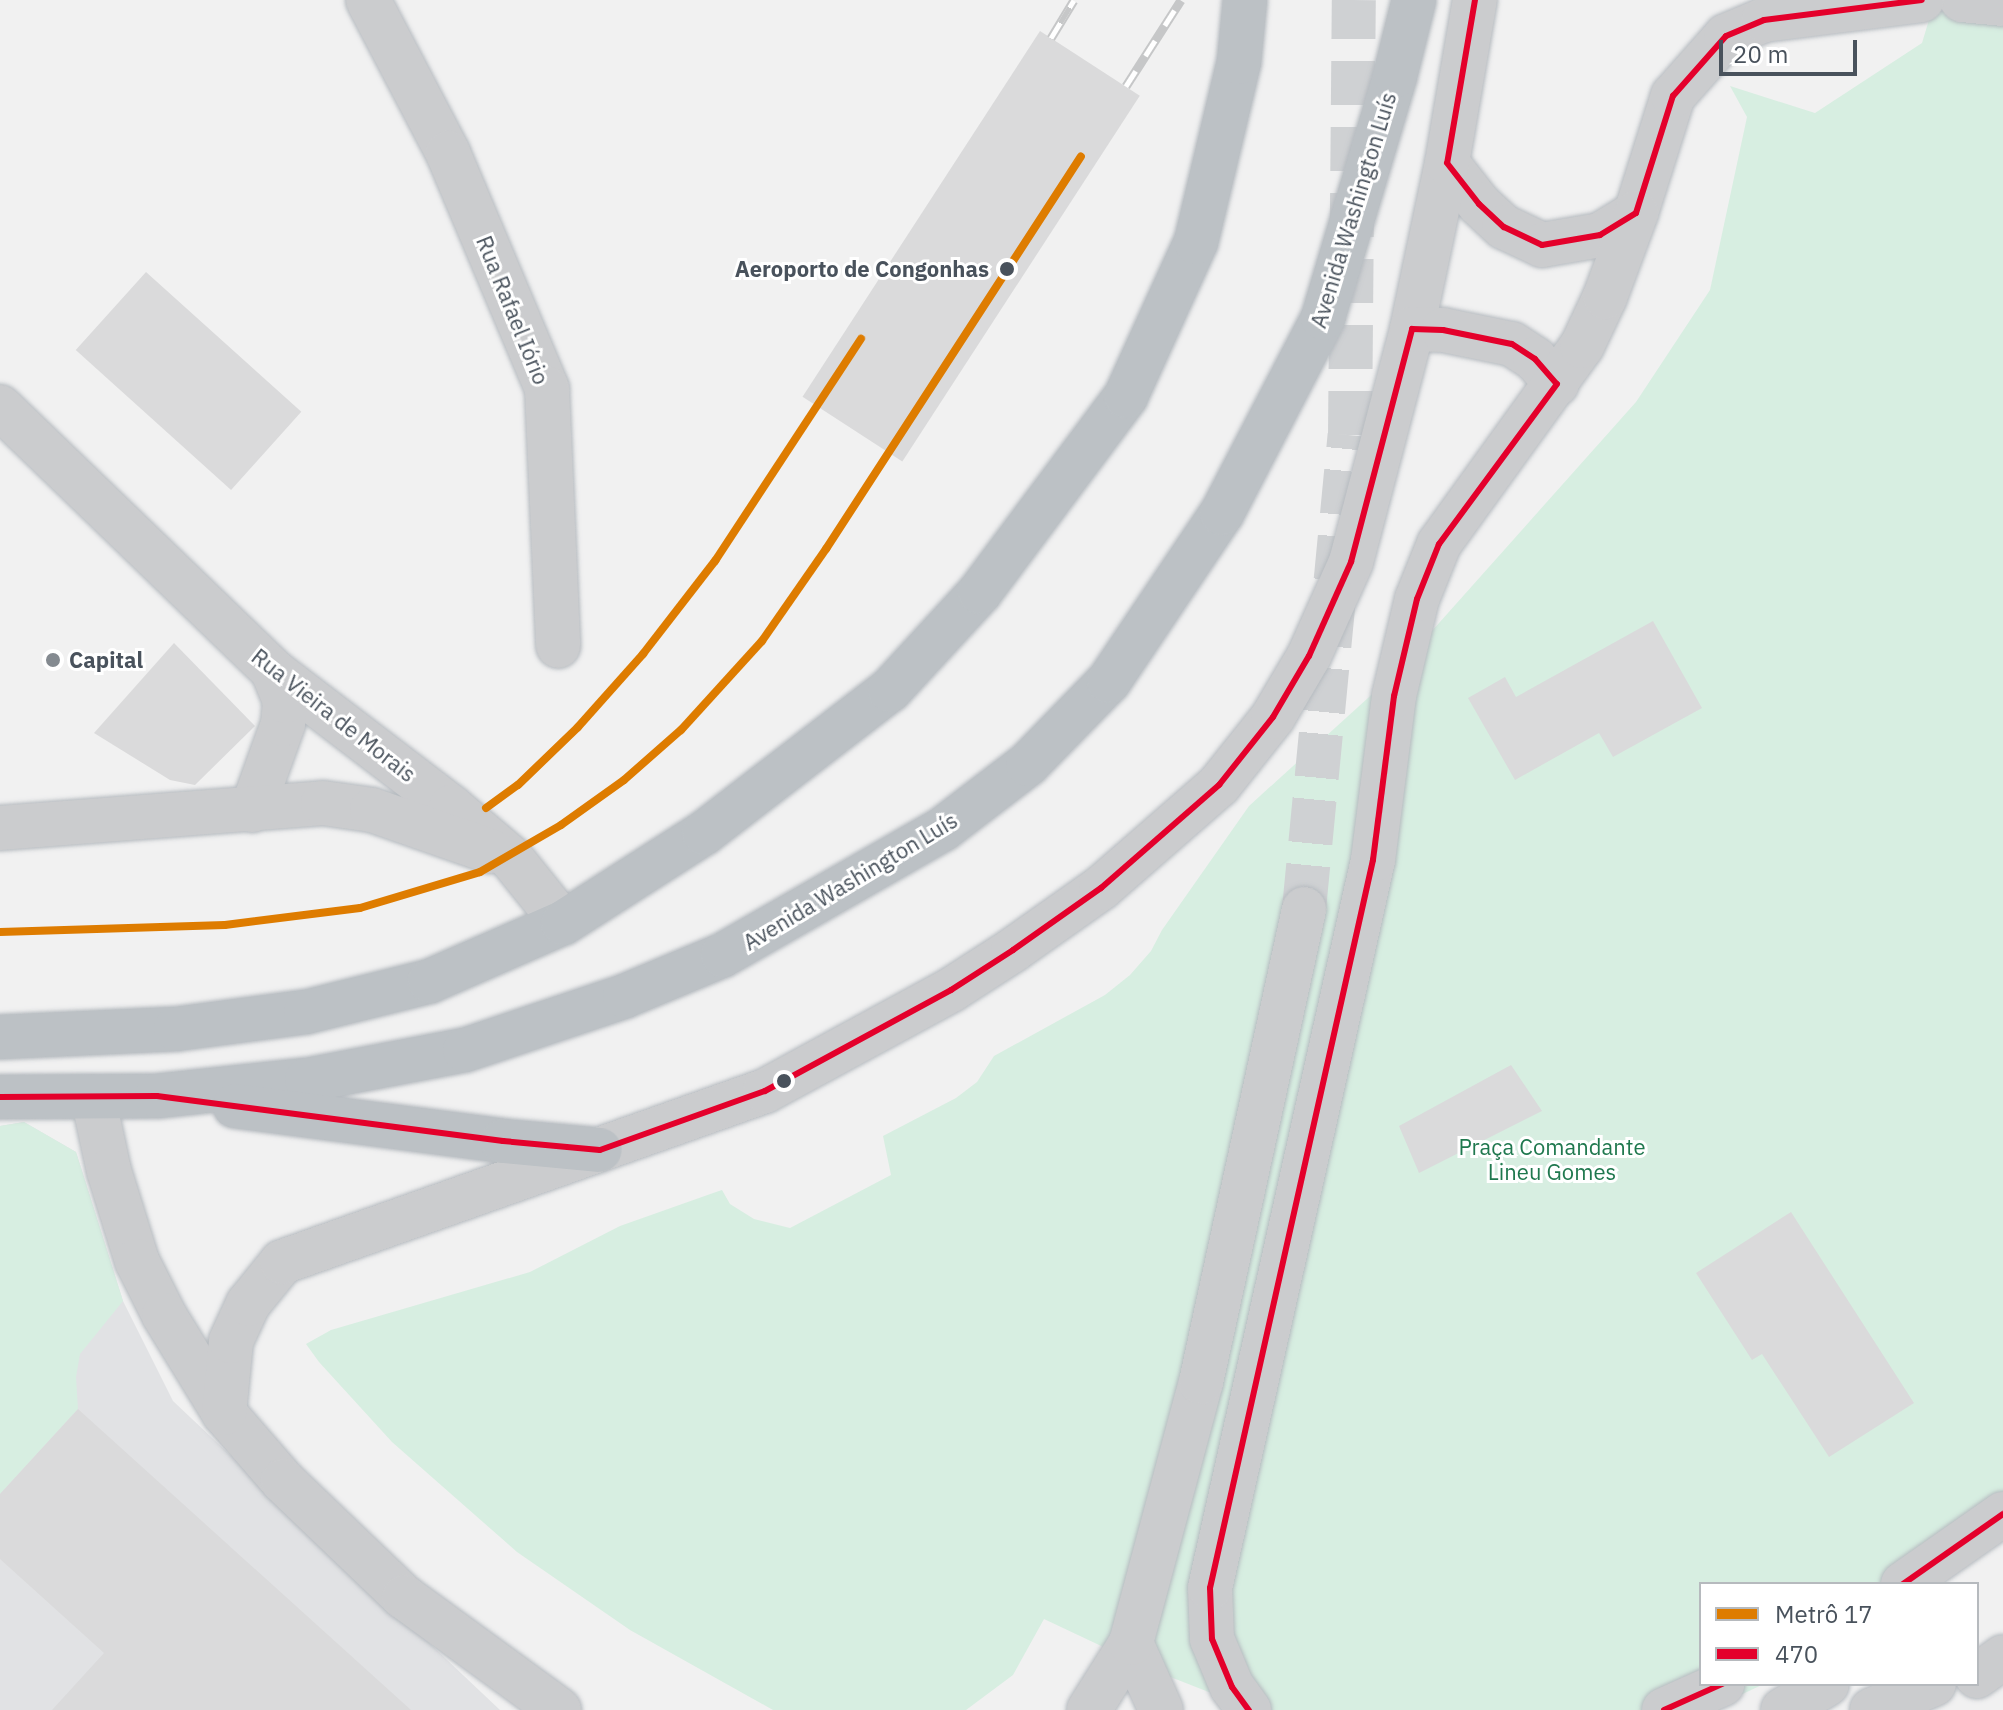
<!DOCTYPE html>
<meta charset="utf-8">
<style>
body{margin:0}
#map{position:relative;width:2003px;height:1710px;overflow:hidden;background:#f1f1f1;font-family:"IBM Plex Sans",sans-serif}
div>[style]{position:absolute}
.airport>*{inset:0;background:#e1e2e4}
.green>*{inset:0;background:#d7eee1}
.building>*{inset:0;background:#dadadb;transform-origin:0 0}
.minor-tunnel>*{height:44px;margin-top:-22px;transform-origin:0;background:repeating-linear-gradient(90deg,#cfd1d3 0 44px,transparent 0 66px)}
.roads{filter:drop-shadow(0 0 2px #b6bbc0) drop-shadow(0 0 2px #b6bbc0)}
.minor>*{height:44px;margin:-22px;padding:0 22px;transform-origin:22px;border-radius:22px;background:#cbccce}
.highway>*{height:44px;margin:-22px;padding:0 22px;transform-origin:22px;border-radius:22px;background:#bcc1c5}
.rail>*{height:9px;margin-top:-4.5px;transform-origin:0;background:repeating-linear-gradient(90deg,#fff 0 18px,#c6c7c8 0 36px);box-sizing:border-box;border-block:2px solid #c6c7c8}
.bus-1>*{height:6px;margin:-3px;padding:0 3px;transform-origin:3px;border-radius:3px;background:#e4002b}
.metro-1>*{height:8px;margin:-4px;padding:0 4px;transform-origin:4px;border-radius:4px;background:#de7c00}
.dots>*{width:22px;height:22px;translate:-50% -50%;box-sizing:border-box;border:4px solid #fff;border-radius:50%}
span{translate:-50% -50%;white-space:nowrap;text-align:center;line-height:1.15;-webkit-text-stroke:6px #fff;paint-order:stroke}
.street-label{font-size:22px;color:#49525c}
.stop-label{font-size:22px;color:#49525c;font-weight:700}
.right{translate:-100% -50%;text-align:right}
.poi-label{font-size:22px;color:#49525c;font-weight:700}
.left{translate:0 -50%;text-align:left}
.park-label{font-size:22px;color:#1f784e}
.legend{position:absolute;left:1699px;top:1582px;width:280px;height:104px;box-sizing:border-box;background:#fff;border:2px solid #b6babe;margin:0;padding:10px 14px;list-style:none;font-size:24px;color:#49525c}
.legend li{display:flex;align-items:center;gap:16px;height:40px}
.legend b{width:40px;border:2px solid #b6babe}
.scale{position:absolute;left:1719px;top:40px;width:138px;height:36px;box-sizing:border-box;border:4px solid #49525c;border-top:0;padding-left:10px;font-size:24px;line-height:28px;white-space:nowrap;color:#49525c;-webkit-text-stroke:6px #fff;paint-order:stroke}
</style>
<div id="map">
<div class="airport">
<i style="clip-path:polygon(24px 1122px,76px 1152px,123px 1301px,173px 1401px,500px 1710px,0 1710px,0 1126px)"></i>
</div>
<div class="green">
<i style="clip-path:polygon(1935px 0,2003px 0,2003px 1539px,1937px 1584px,1701px 1584px,1701px 1684px,1764px 1684px,1708px 1710px,1236px 1710px,1224px 1698px,1150px 1669px,1044px 1619px,1013px 1675px,966px 1710px,773px 1710px,630px 1630px,517px 1552px,392px 1442px,319px 1362px,306px 1344px,331px 1330px,530px 1272px,620px 1226px,716px 1192px,722px 1190px,730px 1204px,754px 1219px,790px 1228px,891px 1175px,883px 1136px,956px 1098px,977px 1082px,994px 1056px,1105px 995px,1130px 975px,1151px 951px,1162px 930px,1249px 806px,1390px 678px,1636px 402px,1710px 290px,1747px 117px,1730px 86px,1815px 113px,1922px 43px)"></i>
<i style="clip-path:polygon(24px 1122px,76px 1152px,123px 1301px,80px 1354px,76px 1377px,78px 1409px,0 1494px,0 1126px)"></i>
</div>
<div class="building">
<i style="left:1040px;top:31px;width:119px;height:436px;rotate:33deg"></i>
<i style="left:146px;top:272px;width:209px;height:105px;rotate:42deg"></i>
<i style="clip-path:polygon(1653px 621px,1702px 708px,1613px 757px,1599px 733px,1515px 780px,1468px 698px,1505px 677px,1516px 697px)"></i>
<i style="clip-path:polygon(174px 643px,255px 726px,195px 785px,170px 780px,94px 733px)"></i>
<i style="clip-path:polygon(1511px 1065px,1542px 1111px,1419px 1173px,1399px 1126px)"></i>
<i style="clip-path:polygon(1791px 1212px,1914px 1403px,1829px 1457px,1762px 1354px,1752px 1360px,1696px 1273px)"></i>
<i style="clip-path:polygon(78px 1409px,411px 1710px,52px 1710px,104px 1653px,0 1559px,0 1494px)"></i>
</div>
<div class="minor-tunnel">
<i style="left:1304px;top:909px;width:476px;rotate:-84.5deg"></i>
<i style="left:1350px;top:435px;width:435px;rotate:-89.5deg"></i>
</div>
<div class="roads">
<div class="minor">
<i style="left:368px;top:0;width:173px;rotate:62.4deg"></i>
<i style="left:448px;top:153px;width:256px;rotate:67.2deg"></i>
<i style="left:547px;top:389px;width:257px;rotate:87.5deg"></i>
<i style="left:1962px;top:0;width:41px;rotate:5.6deg"></i>
<i style="left:1447px;top:163px;width:52px;rotate:52deg"></i>
<i style="left:1479px;top:204px;width:34px;rotate:43deg"></i>
<i style="left:1504px;top:227px;width:42px;rotate:25.3deg"></i>
<i style="left:1542px;top:245px;width:59px;rotate:-9.8deg"></i>
<i style="left:1600px;top:235px;width:42px;rotate:-31.4deg"></i>
<i style="left:1636px;top:213px;width:123px;rotate:-72.5deg"></i>
<i style="left:1673px;top:96px;width:80px;rotate:-48.5deg"></i>
<i style="left:1726px;top:36px;width:41px;rotate:-22.8deg"></i>
<i style="left:1764px;top:20px;width:159px;rotate:-7.2deg"></i>
<i style="left:1412px;top:329px;width:170px;rotate:-78.1deg"></i>
<i style="left:1447px;top:163px;width:165px;rotate:-80.3deg"></i>
<i style="left:0;top:407px;width:380px;rotate:44deg"></i>
<i style="left:273px;top:671px;width:224px;rotate:37.4deg"></i>
<i style="left:451px;top:807px;width:79px;rotate:40.4deg"></i>
<i style="left:511px;top:858px;width:83px;rotate:51.3deg"></i>
<i style="left:252px;top:810px;width:91px;rotate:-70.2deg"></i>
<i style="left:283px;top:724px;width:23px;rotate:-85deg"></i>
<i style="left:285px;top:701px;width:32px;rotate:-112deg"></i>
<i style="left:0;top:828px;width:324px;rotate:-4.4deg"></i>
<i style="left:323px;top:803px;width:49px;rotate:8.1deg"></i>
<i style="left:372px;top:810px;width:125px;rotate:19.2deg"></i>
<i style="left:93px;top:1097px;width:76px;rotate:77.8deg"></i>
<i style="left:109px;top:1171px;width:94px;rotate:72.7deg"></i>
<i style="left:137px;top:1261px;width:60px;rotate:63.4deg"></i>
<i style="left:164px;top:1315px;width:115px;rotate:58.5deg"></i>
<i style="left:224px;top:1413px;width:90px;rotate:49.1deg"></i>
<i style="left:283px;top:1481px;width:168px;rotate:43.8deg"></i>
<i style="left:404px;top:1597px;width:192px;rotate:36.1deg"></i>
<i style="left:224px;top:1413px;width:72px;rotate:-84.4deg"></i>
<i style="left:231px;top:1341px;width:41px;rotate:-65.3deg"></i>
<i style="left:248px;top:1304px;width:54px;rotate:-51deg"></i>
<i style="left:282px;top:1262px;width:512px;rotate:-19.5deg"></i>
<i style="left:765px;top:1091px;width:212px;rotate:-28.5deg"></i>
<i style="left:951px;top:990px;width:74px;rotate:-32.8deg"></i>
<i style="left:1013px;top:950px;width:108px;rotate:-35.2deg"></i>
<i style="left:1101px;top:888px;width:157px;rotate:-41.1deg"></i>
<i style="left:1219px;top:785px;width:87px;rotate:-51.5deg"></i>
<i style="left:1273px;top:717px;width:71px;rotate:-59.5deg"></i>
<i style="left:1309px;top:656px;width:103px;rotate:-65.9deg"></i>
<i style="left:1351px;top:562px;width:241px;rotate:-75.3deg"></i>
<i style="left:1412px;top:329px;width:31px;rotate:2deg"></i>
<i style="left:1443px;top:330px;width:70px;rotate:11.5deg"></i>
<i style="left:1512px;top:344px;width:27px;rotate:33deg"></i>
<i style="left:1535px;top:359px;width:33px;rotate:49deg"></i>
<i style="left:1903px;top:1584px;width:122px;rotate:-35deg"></i>
<i style="left:1131px;top:1643px;width:73px;rotate:65.9deg"></i>
<i style="left:1977px;top:1676px;width:32px;rotate:-36deg"></i>
<i style="left:1089px;top:1710px;width:79px;rotate:-57.9deg"></i>
<i style="left:1131px;top:1643px;width:270px;rotate:-75deg"></i>
<i style="left:1201px;top:1382px;width:484px;rotate:-77.7deg"></i>
<i style="left:1249px;top:1710px;width:29px;rotate:-126deg"></i>
<i style="left:1232px;top:1687px;width:52px;rotate:-112.6deg"></i>
<i style="left:1212px;top:1639px;width:51px;rotate:-92.2deg"></i>
<i style="left:1210px;top:1588px;width:746px;rotate:-77.38deg"></i>
<i style="left:1373px;top:860px;width:165px;rotate:-82.7deg"></i>
<i style="left:1394px;top:696px;width:100px;rotate:-76.7deg"></i>
<i style="left:1417px;top:599px;width:59px;rotate:-68.2deg"></i>
<i style="left:1439px;top:544px;width:244px;rotate:-54.2deg"></i>
<i style="left:1582px;top:346px;width:54px;rotate:-64.9deg"></i>
<i style="left:1605px;top:297px;width:90px;rotate:-69.7deg"></i>
<i style="left:1664px;top:1710px;width:64px;rotate:-24.1deg"></i>
<i style="left:1783px;top:1710px;width:51px;rotate:-30.6deg"></i>
<i style="left:1872px;top:1710px;width:67px;rotate:-22.8deg"></i>
</div>
<div class="highway">
<i style="left:0;top:1037px;width:176px;rotate:-2.6deg"></i>
<i style="left:176px;top:1029px;width:131px;rotate:-7.5deg"></i>
<i style="left:306px;top:1012px;width:128px;rotate:-14deg"></i>
<i style="left:430px;top:981px;width:145px;rotate:-23.6deg"></i>
<i style="left:563px;top:923px;width:167px;rotate:-32.6deg"></i>
<i style="left:704px;top:833px;width:235px;rotate:-37.6deg"></i>
<i style="left:890px;top:690px;width:133px;rotate:-47.4deg"></i>
<i style="left:980px;top:592px;width:244px;rotate:-53.3deg"></i>
<i style="left:1126px;top:396px;width:169px;rotate:-65.6deg"></i>
<i style="left:1196px;top:242px;width:185px;rotate:-76.6deg"></i>
<i style="left:1239px;top:62px;width:62px;rotate:-84.5deg"></i>
<i style="left:0;top:1097px;width:157px;rotate:-0.4deg"></i>
<i style="left:157px;top:1096px;width:151px;rotate:-6.1deg"></i>
<i style="left:307px;top:1080px;width:161px;rotate:-10.8deg"></i>
<i style="left:465px;top:1050px;width:169px;rotate:-18.6deg"></i>
<i style="left:625px;top:996px;width:106px;rotate:-22.7deg"></i>
<i style="left:723px;top:955px;width:254px;rotate:-29.8deg"></i>
<i style="left:943px;top:829px;width:107px;rotate:-37.4deg"></i>
<i style="left:1028px;top:764px;width:116px;rotate:-45.7deg"></i>
<i style="left:1109px;top:681px;width:202px;rotate:-56.1deg"></i>
<i style="left:1222px;top:513px;width:220px;rotate:-62.6deg"></i>
<i style="left:1323px;top:318px;width:252px;rotate:-73.4deg"></i>
<i style="left:1395px;top:76px;width:78px;rotate:-76deg"></i>
<i style="left:235px;top:1106px;width:270px;rotate:7.4deg"></i>
<i style="left:503px;top:1141px;width:97px;rotate:5.3deg"></i>
</div>
</div>
<div class="rail">
<i style="left:1051px;top:38px;width:44px;rotate:-58.8deg"></i>
<i style="left:1126px;top:86px;width:102px;rotate:-57.4deg"></i>
</div>
<div class="bus-1">
<i style="left:1475px;top:0;width:165px;rotate:99.7deg"></i>
<i style="left:1447px;top:163px;width:52px;rotate:52deg"></i>
<i style="left:1479px;top:204px;width:34px;rotate:43deg"></i>
<i style="left:1504px;top:227px;width:42px;rotate:25.3deg"></i>
<i style="left:1542px;top:245px;width:59px;rotate:-9.8deg"></i>
<i style="left:1600px;top:235px;width:42px;rotate:-31.4deg"></i>
<i style="left:1636px;top:213px;width:123px;rotate:-72.5deg"></i>
<i style="left:1673px;top:96px;width:80px;rotate:-48.5deg"></i>
<i style="left:1726px;top:36px;width:41px;rotate:-22.8deg"></i>
<i style="left:1764px;top:20px;width:159px;rotate:-7.2deg"></i>
<i style="left:0;top:1097px;width:157px;rotate:-0.4deg"></i>
<i style="left:157px;top:1096px;width:349px;rotate:7.4deg"></i>
<i style="left:503px;top:1141px;width:97px;rotate:5.3deg"></i>
<i style="left:600px;top:1150px;width:175px;rotate:-19.7deg"></i>
<i style="left:765px;top:1091px;width:212px;rotate:-28.5deg"></i>
<i style="left:951px;top:990px;width:74px;rotate:-32.8deg"></i>
<i style="left:1013px;top:950px;width:108px;rotate:-35.2deg"></i>
<i style="left:1101px;top:888px;width:157px;rotate:-41.1deg"></i>
<i style="left:1219px;top:785px;width:87px;rotate:-51.5deg"></i>
<i style="left:1273px;top:717px;width:71px;rotate:-59.5deg"></i>
<i style="left:1309px;top:656px;width:103px;rotate:-65.9deg"></i>
<i style="left:1351px;top:562px;width:241px;rotate:-75.3deg"></i>
<i style="left:1412px;top:329px;width:31px;rotate:2deg"></i>
<i style="left:1443px;top:330px;width:70px;rotate:11.5deg"></i>
<i style="left:1512px;top:344px;width:27px;rotate:33deg"></i>
<i style="left:1535px;top:359px;width:33px;rotate:49deg"></i>
<i style="left:1557px;top:384px;width:199px;rotate:126.4deg"></i>
<i style="left:1439px;top:544px;width:59px;rotate:111.8deg"></i>
<i style="left:1417px;top:599px;width:100px;rotate:103.3deg"></i>
<i style="left:1394px;top:696px;width:165px;rotate:97.3deg"></i>
<i style="left:1373px;top:860px;width:746px;rotate:102.62deg"></i>
<i style="left:1210px;top:1588px;width:51px;rotate:87.8deg"></i>
<i style="left:1212px;top:1639px;width:52px;rotate:67.4deg"></i>
<i style="left:1232px;top:1687px;width:29px;rotate:54deg"></i>
<i style="left:1903px;top:1584px;width:122px;rotate:-35deg"></i>
<i style="left:1664px;top:1710px;width:64px;rotate:-24.1deg"></i>
</div>
<div class="metro-1">
<i style="left:486px;top:808px;width:39px;rotate:-36deg"></i>
<i style="left:518px;top:785px;width:83px;rotate:-44deg"></i>
<i style="left:578px;top:727px;width:98px;rotate:-48.3deg"></i>
<i style="left:643px;top:654px;width:118px;rotate:-52.3deg"></i>
<i style="left:715px;top:561px;width:266px;rotate:-56.7deg"></i>
<i style="left:0;top:932px;width:225px;rotate:-1.8deg"></i>
<i style="left:225px;top:925px;width:136px;rotate:-7.2deg"></i>
<i style="left:360px;top:908px;width:125px;rotate:-16.7deg"></i>
<i style="left:480px;top:872px;width:94px;rotate:-30.1deg"></i>
<i style="left:561px;top:825px;width:77px;rotate:-35.5deg"></i>
<i style="left:624px;top:780px;width:76px;rotate:-41.3deg"></i>
<i style="left:681px;top:730px;width:120px;rotate:-47.7deg"></i>
<i style="left:762px;top:641px;width:112px;rotate:-55.2deg"></i>
<i style="left:826px;top:549px;width:468px;rotate:-57deg"></i>
</div>
<div class="dots">
<i style="left:1007px;top:269px;background:#49525c"></i>
<i style="left:53px;top:660px;background:#848a90"></i>
<i style="left:784px;top:1081px;background:#49525c"></i>
</div>
<div class="street-label">
<span style="left:1353px;top:210px;rotate:-73deg">Avenida Washington Luís</span>
<span style="left:513px;top:310px;rotate:68deg">Rua Rafael Iório</span>
<span style="left:334px;top:715px;rotate:38deg">Rua Vieira de Morais</span>
<span style="left:850px;top:881px;rotate:-31deg">Avenida Washington Luís</span>
</div>
<div class="stop-label">
<span class="right" style="left:989px;top:269px">Aeroporto de Congonhas</span>
</div>
<div class="poi-label">
<span class="left" style="left:69px;top:660px">Capital</span>
</div>
<div class="park-label">
<span style="left:1552px;top:1159px">Praça Comandante<br>Lineu Gomes</span>
</div>
<ul class="legend">
<li><b style="height:10px;background:#de7c00"></b>Metrô 17</li>
<li><b style="height:10px;background:#e4002b"></b>470</li>
</ul>
<div class="scale">20 m</div>
</div>
